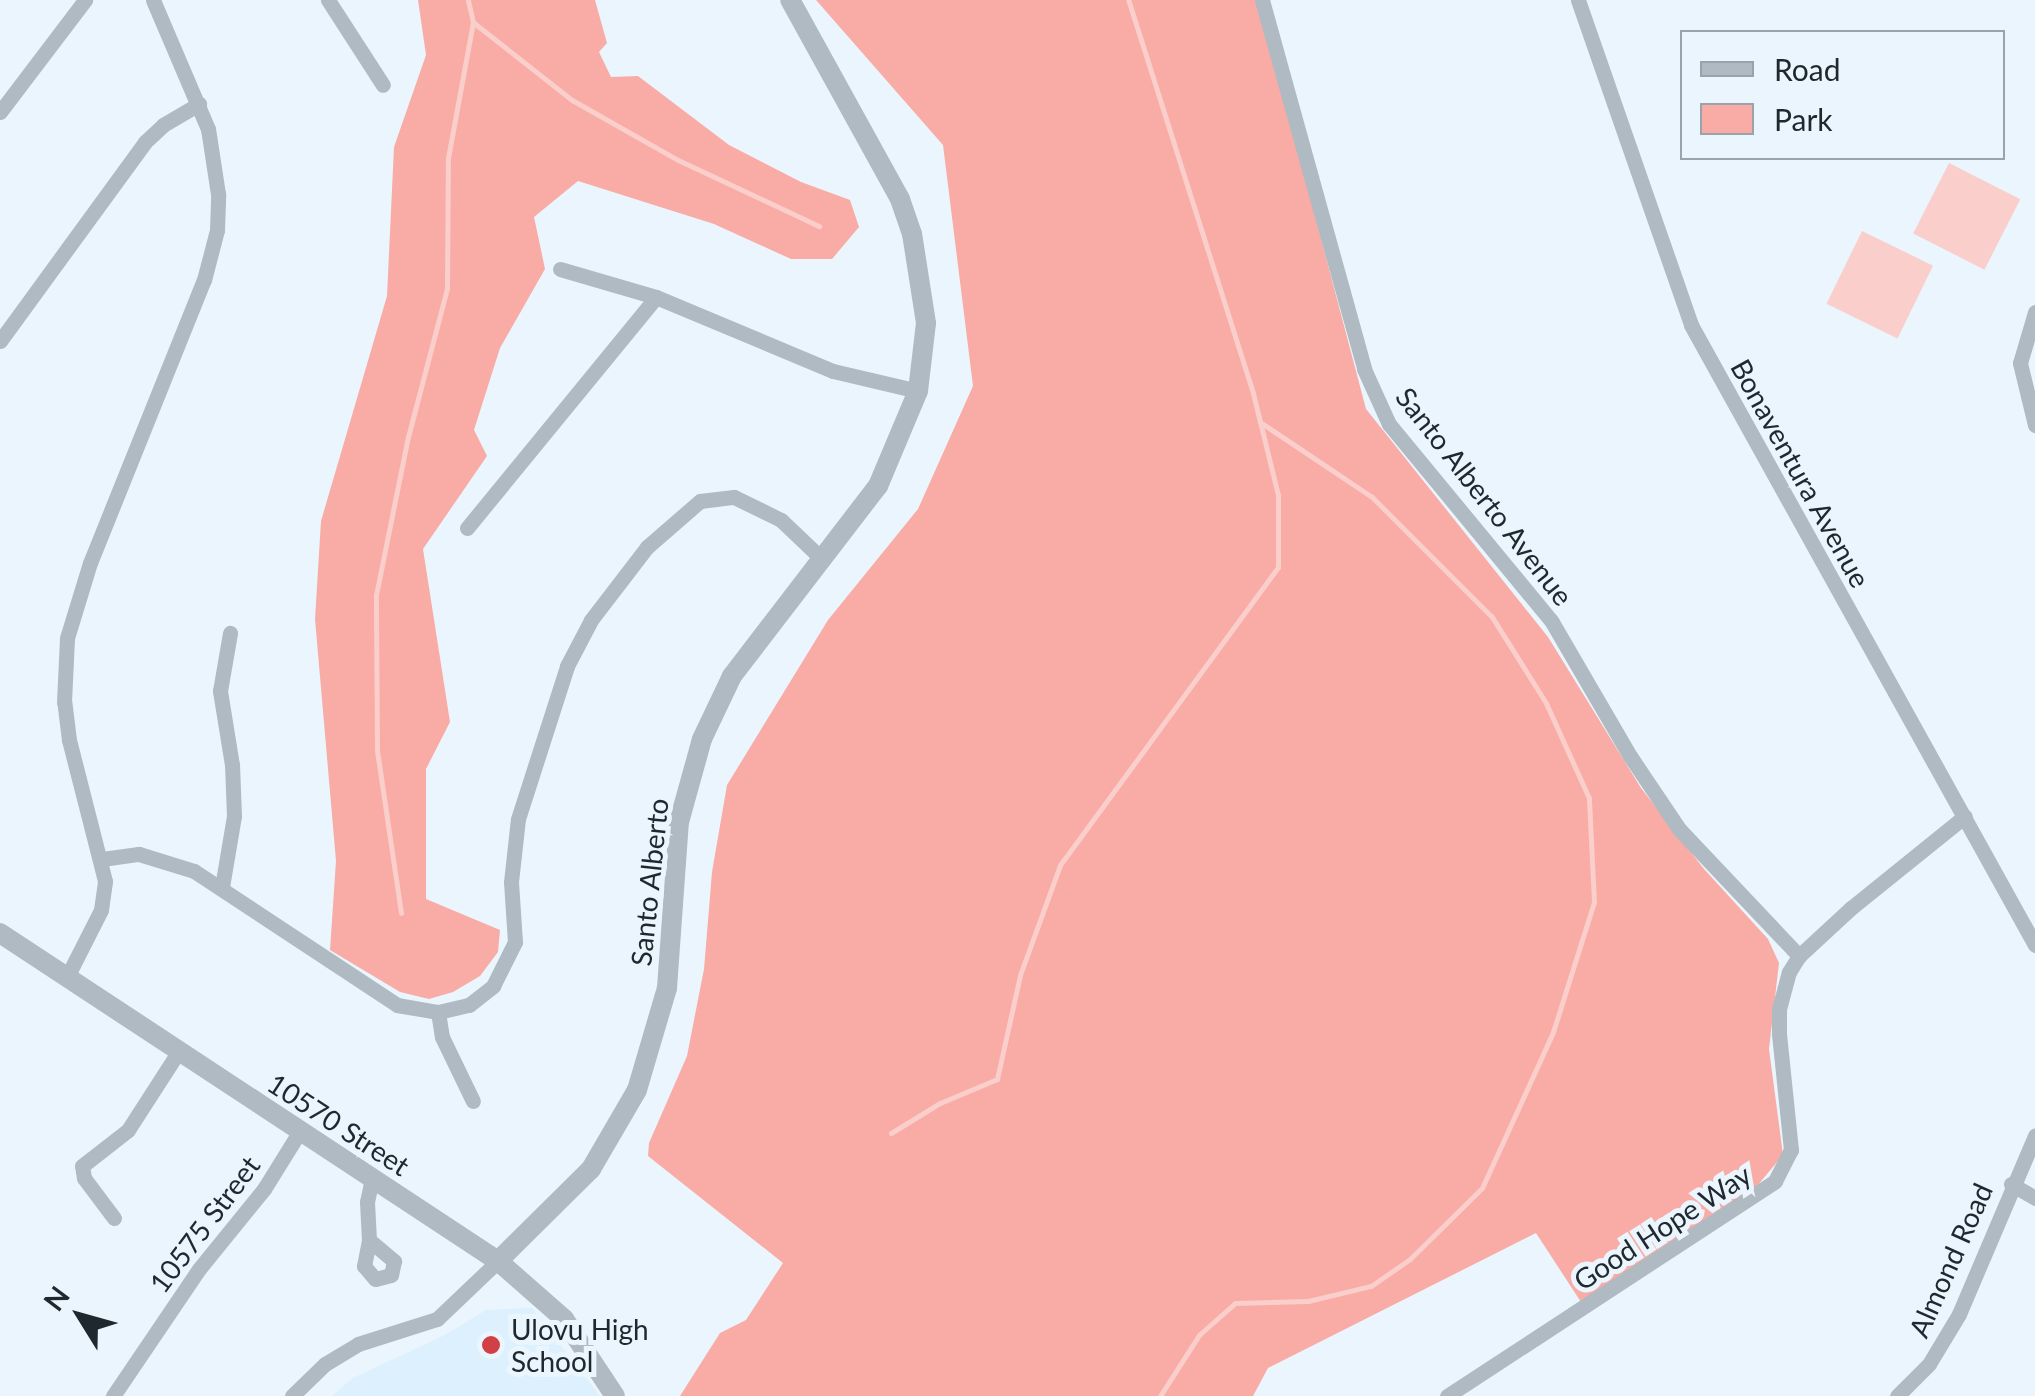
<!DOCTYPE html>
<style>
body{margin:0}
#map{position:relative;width:2035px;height:1396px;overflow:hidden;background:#ebf5fd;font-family:Lato,sans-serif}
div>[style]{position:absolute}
.built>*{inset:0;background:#dcf0fe}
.green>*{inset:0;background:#f9aba6}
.water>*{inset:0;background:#facecb;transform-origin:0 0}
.stream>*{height:5px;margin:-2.5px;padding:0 2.5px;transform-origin:2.5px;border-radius:2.5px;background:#facecb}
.minor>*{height:15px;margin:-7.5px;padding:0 7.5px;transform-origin:7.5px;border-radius:7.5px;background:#afbac2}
.tertiary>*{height:20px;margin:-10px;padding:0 10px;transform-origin:10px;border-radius:10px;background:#afbac2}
.dots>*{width:28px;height:28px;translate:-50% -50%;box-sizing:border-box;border:5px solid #ebf5fd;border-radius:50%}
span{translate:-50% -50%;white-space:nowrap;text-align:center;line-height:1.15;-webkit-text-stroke:10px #ebf5fd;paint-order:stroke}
.street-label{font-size:28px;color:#1f282f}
.poi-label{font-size:28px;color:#1f282f}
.left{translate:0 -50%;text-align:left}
.legend{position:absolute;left:1680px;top:30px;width:325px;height:130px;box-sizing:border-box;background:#ebf5fd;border:2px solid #99a3ab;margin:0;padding:12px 18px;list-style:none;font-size:30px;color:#1f282f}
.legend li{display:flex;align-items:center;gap:20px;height:50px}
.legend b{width:50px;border:2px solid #99a3ab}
.north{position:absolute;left:30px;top:1266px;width:100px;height:100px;-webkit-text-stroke:8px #ebf5fd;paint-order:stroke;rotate:307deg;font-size:28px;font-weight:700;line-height:40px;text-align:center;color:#1f282f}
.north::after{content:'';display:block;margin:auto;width:35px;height:45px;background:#1f282f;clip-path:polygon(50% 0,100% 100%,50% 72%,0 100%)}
</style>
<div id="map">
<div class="built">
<i style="clip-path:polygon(532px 1308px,600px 1396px,332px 1396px,353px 1378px,445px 1335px,486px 1310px)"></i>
</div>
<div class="green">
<i style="clip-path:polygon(418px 0,595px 0,607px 43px,599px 52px,611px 77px,638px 76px,729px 145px,801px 182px,850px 200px,859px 227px,832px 259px,791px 259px,714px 224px,578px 181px,534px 217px,545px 269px,500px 348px,474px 430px,487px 456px,423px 549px,450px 722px,426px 769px,426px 899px,500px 930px,498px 952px,480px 976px,453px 992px,429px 999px,400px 992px,330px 950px,336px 861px,315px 619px,321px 521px,387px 296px,394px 147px,426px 55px)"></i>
<i style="clip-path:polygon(816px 0,1258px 0,1366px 409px,1548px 637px,1641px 788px,1704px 869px,1768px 939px,1779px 963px,1769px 1049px,1783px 1155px,1757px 1186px,1581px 1302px,1536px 1233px,1268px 1368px,1253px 1396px,680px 1396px,720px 1333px,746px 1320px,783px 1263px,648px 1156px,649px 1143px,687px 1056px,704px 969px,712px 872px,727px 785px,828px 620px,918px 509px,973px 386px,943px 145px)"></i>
</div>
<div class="water">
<i style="left:1949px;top:163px;width:80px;height:79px;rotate:27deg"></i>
<i style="left:1862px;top:231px;width:79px;height:81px;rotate:26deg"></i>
</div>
<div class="stream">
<i style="left:474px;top:23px;width:125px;rotate:38.2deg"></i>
<i style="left:572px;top:100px;width:122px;rotate:29.5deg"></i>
<i style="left:678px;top:160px;width:156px;rotate:25.1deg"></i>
<i style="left:401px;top:913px;width:165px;rotate:-98.4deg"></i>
<i style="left:377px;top:750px;width:155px;rotate:-90.4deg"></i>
<i style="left:376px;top:595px;width:161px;rotate:-78.6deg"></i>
<i style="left:408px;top:437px;width:154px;rotate:-75.3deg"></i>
<i style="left:447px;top:288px;width:130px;rotate:-89.6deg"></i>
<i style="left:448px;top:158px;width:138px;rotate:-79.6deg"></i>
<i style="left:473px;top:22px;width:23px;rotate:-103deg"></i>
<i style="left:891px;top:1133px;width:57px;rotate:-31.5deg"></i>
<i style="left:940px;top:1103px;width:62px;rotate:-22.8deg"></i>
<i style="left:997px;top:1079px;width:107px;rotate:-77.5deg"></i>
<i style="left:1020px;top:975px;width:117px;rotate:-70deg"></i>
<i style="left:1060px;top:865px;width:369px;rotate:-53.8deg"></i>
<i style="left:1278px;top:567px;width:72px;rotate:-90deg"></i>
<i style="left:1278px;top:495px;width:105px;rotate:-103.8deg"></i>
<i style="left:1253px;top:393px;width:412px;rotate:-107.6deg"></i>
<i style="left:1160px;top:1396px;width:72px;rotate:-57.4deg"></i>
<i style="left:1199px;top:1335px;width:48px;rotate:-41.6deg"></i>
<i style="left:1235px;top:1303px;width:73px;rotate:-1.6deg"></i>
<i style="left:1308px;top:1301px;width:65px;rotate:-13.4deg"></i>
<i style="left:1371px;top:1286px;width:47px;rotate:-34.7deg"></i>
<i style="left:1410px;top:1259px;width:101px;rotate:-44.6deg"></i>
<i style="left:1482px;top:1188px;width:171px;rotate:-65.5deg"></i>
<i style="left:1553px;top:1032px;width:136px;rotate:-72.5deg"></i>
<i style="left:1594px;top:902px;width:104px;rotate:-92.8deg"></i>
<i style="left:1589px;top:798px;width:104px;rotate:-114.4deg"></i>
<i style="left:1546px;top:703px;width:102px;rotate:-122.1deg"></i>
<i style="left:1492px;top:617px;width:170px;rotate:-135deg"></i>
<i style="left:1372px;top:497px;width:135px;rotate:-146.2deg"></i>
</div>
<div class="minor">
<i style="left:328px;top:0;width:101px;rotate:57.1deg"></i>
<i style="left:1262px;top:0;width:383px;rotate:74.5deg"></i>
<i style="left:1364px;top:369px;width:60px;rotate:65.6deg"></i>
<i style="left:1389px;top:424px;width:256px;rotate:50.5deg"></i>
<i style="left:1552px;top:622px;width:155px;rotate:59.8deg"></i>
<i style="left:1630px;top:756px;width:88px;rotate:56.1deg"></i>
<i style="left:1679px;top:829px;width:175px;rotate:46.6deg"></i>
<i style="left:1578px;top:0;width:344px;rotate:70.8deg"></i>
<i style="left:1691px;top:325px;width:709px;rotate:60.98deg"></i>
<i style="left:0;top:112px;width:141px;rotate:-52.8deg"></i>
<i style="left:560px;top:269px;width:100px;rotate:16.3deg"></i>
<i style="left:656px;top:297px;width:192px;rotate:22.7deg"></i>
<i style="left:833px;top:371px;width:87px;rotate:13.2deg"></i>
<i style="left:2035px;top:312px;width:53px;rotate:106.4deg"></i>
<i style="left:2020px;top:363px;width:64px;rotate:76.4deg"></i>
<i style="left:0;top:341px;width:246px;rotate:-53.9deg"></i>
<i style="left:145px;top:142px;width:25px;rotate:-43deg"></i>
<i style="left:163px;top:125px;width:42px;rotate:-30.3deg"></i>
<i style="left:467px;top:528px;width:298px;rotate:-50.7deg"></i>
<i style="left:102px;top:859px;width:37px;rotate:-8deg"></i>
<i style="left:139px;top:854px;width:58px;rotate:17.2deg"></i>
<i style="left:194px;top:871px;width:243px;rotate:33.4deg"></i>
<i style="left:397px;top:1005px;width:42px;rotate:9.7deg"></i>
<i style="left:438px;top:1012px;width:32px;rotate:-13deg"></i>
<i style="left:469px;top:1005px;width:31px;rotate:-38deg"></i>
<i style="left:493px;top:986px;width:49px;rotate:-63.4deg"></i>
<i style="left:515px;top:942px;width:60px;rotate:-93.8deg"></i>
<i style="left:511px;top:882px;width:63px;rotate:-83.7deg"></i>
<i style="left:518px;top:819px;width:161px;rotate:-72.2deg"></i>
<i style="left:567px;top:666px;width:52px;rotate:-62.4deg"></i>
<i style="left:591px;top:620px;width:92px;rotate:-52.5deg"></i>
<i style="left:647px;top:547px;width:70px;rotate:-41deg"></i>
<i style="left:700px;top:501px;width:34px;rotate:-7deg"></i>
<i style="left:734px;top:497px;width:52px;rotate:26.1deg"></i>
<i style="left:781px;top:520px;width:58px;rotate:43.6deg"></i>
<i style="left:222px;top:887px;width:72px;rotate:-80.4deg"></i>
<i style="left:234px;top:816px;width:51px;rotate:-92.2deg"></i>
<i style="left:232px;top:765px;width:75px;rotate:-99.2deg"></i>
<i style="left:220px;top:691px;width:59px;rotate:-80.2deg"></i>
<i style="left:67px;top:977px;width:75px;rotate:-63.1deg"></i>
<i style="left:101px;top:910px;width:29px;rotate:-82deg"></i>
<i style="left:105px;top:881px;width:146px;rotate:-104.3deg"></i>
<i style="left:69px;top:740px;width:38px;rotate:-97deg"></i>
<i style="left:64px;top:702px;width:64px;rotate:-87.3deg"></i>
<i style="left:67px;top:638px;width:78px;rotate:-73deg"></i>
<i style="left:90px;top:563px;width:305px;rotate:-68.1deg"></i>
<i style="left:204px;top:280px;width:52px;rotate:-75.4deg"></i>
<i style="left:217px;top:230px;width:36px;rotate:-88deg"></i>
<i style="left:218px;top:194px;width:66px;rotate:-98.7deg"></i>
<i style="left:208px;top:129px;width:140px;rotate:-113.1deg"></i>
<i style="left:438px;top:1012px;width:25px;rotate:81deg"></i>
<i style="left:442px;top:1037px;width:71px;rotate:64.2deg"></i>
<i style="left:2011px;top:1184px;width:28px;rotate:30deg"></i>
<i style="left:114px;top:1218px;width:50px;rotate:-126.9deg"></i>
<i style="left:84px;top:1178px;width:12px;rotate:-99deg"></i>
<i style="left:82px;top:1166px;width:58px;rotate:-38deg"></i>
<i style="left:128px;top:1130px;width:94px;rotate:-57.2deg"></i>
<i style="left:369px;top:1240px;width:33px;rotate:40deg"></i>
<i style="left:394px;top:1261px;width:14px;rotate:102deg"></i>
<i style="left:391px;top:1275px;width:16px;rotate:166deg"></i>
<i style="left:375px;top:1279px;width:17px;rotate:-130deg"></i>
<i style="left:364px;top:1266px;width:26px;rotate:-79deg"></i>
<i style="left:369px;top:1240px;width:38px;rotate:-93deg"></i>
<i style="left:367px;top:1202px;width:24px;rotate:-78deg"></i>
<i style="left:113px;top:1396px;width:153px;rotate:-55.9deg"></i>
<i style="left:199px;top:1269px;width:103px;rotate:-50.9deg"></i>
<i style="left:264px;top:1189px;width:68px;rotate:-58.2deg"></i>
<i style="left:292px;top:1396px;width:46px;rotate:-44.1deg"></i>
<i style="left:325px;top:1364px;width:39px;rotate:-31deg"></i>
<i style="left:358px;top:1344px;width:83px;rotate:-17.6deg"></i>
<i style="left:437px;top:1319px;width:84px;rotate:-43.6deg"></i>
<i style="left:1447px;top:1396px;width:392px;rotate:-33.2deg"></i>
<i style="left:1775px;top:1181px;width:35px;rotate:-63deg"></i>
<i style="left:1791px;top:1150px;width:117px;rotate:-95.9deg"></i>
<i style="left:1779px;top:1034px;width:25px;rotate:-90deg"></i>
<i style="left:1779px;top:1009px;width:38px;rotate:-75deg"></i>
<i style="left:1789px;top:972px;width:19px;rotate:-58deg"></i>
<i style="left:1799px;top:956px;width:71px;rotate:-42.7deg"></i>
<i style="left:1851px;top:908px;width:146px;rotate:-38.9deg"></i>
<i style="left:1897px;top:1396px;width:45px;rotate:-45deg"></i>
<i style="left:1929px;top:1364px;width:58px;rotate:-59deg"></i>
<i style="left:1959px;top:1314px;width:194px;rotate:-66.9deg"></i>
</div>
<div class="tertiary">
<i style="left:0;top:933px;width:596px;rotate:33.37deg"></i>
<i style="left:498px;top:1261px;width:88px;rotate:41.3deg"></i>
<i style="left:564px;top:1319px;width:92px;rotate:56.5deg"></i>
<i style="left:498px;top:1261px;width:131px;rotate:-44.7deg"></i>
<i style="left:591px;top:1169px;width:91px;rotate:-59.8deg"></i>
<i style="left:637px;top:1090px;width:106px;rotate:-73.6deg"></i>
<i style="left:667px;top:988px;width:166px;rotate:-85.9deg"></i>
<i style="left:679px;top:822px;width:86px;rotate:-74.5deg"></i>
<i style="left:702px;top:739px;width:70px;rotate:-64.5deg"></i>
<i style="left:732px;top:676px;width:240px;rotate:-52.5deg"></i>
<i style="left:878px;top:486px;width:103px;rotate:-67.2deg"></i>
<i style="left:918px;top:391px;width:68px;rotate:-83.3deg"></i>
<i style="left:926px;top:323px;width:90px;rotate:-98.9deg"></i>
<i style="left:912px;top:234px;width:37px;rotate:-109deg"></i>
<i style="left:900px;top:199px;width:227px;rotate:-118.9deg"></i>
</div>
<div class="dots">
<i style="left:491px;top:1345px;background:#d04045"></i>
</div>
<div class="street-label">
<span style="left:1801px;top:473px;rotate:61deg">Bonaventura Avenue</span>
<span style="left:1485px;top:496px;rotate:52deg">Santo Alberto Avenue</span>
<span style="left:649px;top:882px;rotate:-84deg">Santo Alberto</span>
<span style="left:339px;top:1124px;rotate:33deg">10570 Street</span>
<span style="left:204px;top:1224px;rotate:-53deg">10575 Street</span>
<span style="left:1662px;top:1227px;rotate:-33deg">Good Hope Way</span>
<span style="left:1950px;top:1260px;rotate:-66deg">Almond Road</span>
</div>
<div class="poi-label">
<span class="left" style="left:511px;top:1345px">Ulovu High<br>School</span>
</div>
<ul class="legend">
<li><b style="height:12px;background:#afbac2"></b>Road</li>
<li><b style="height:28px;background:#f9aba6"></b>Park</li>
</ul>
<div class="north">N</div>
</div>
